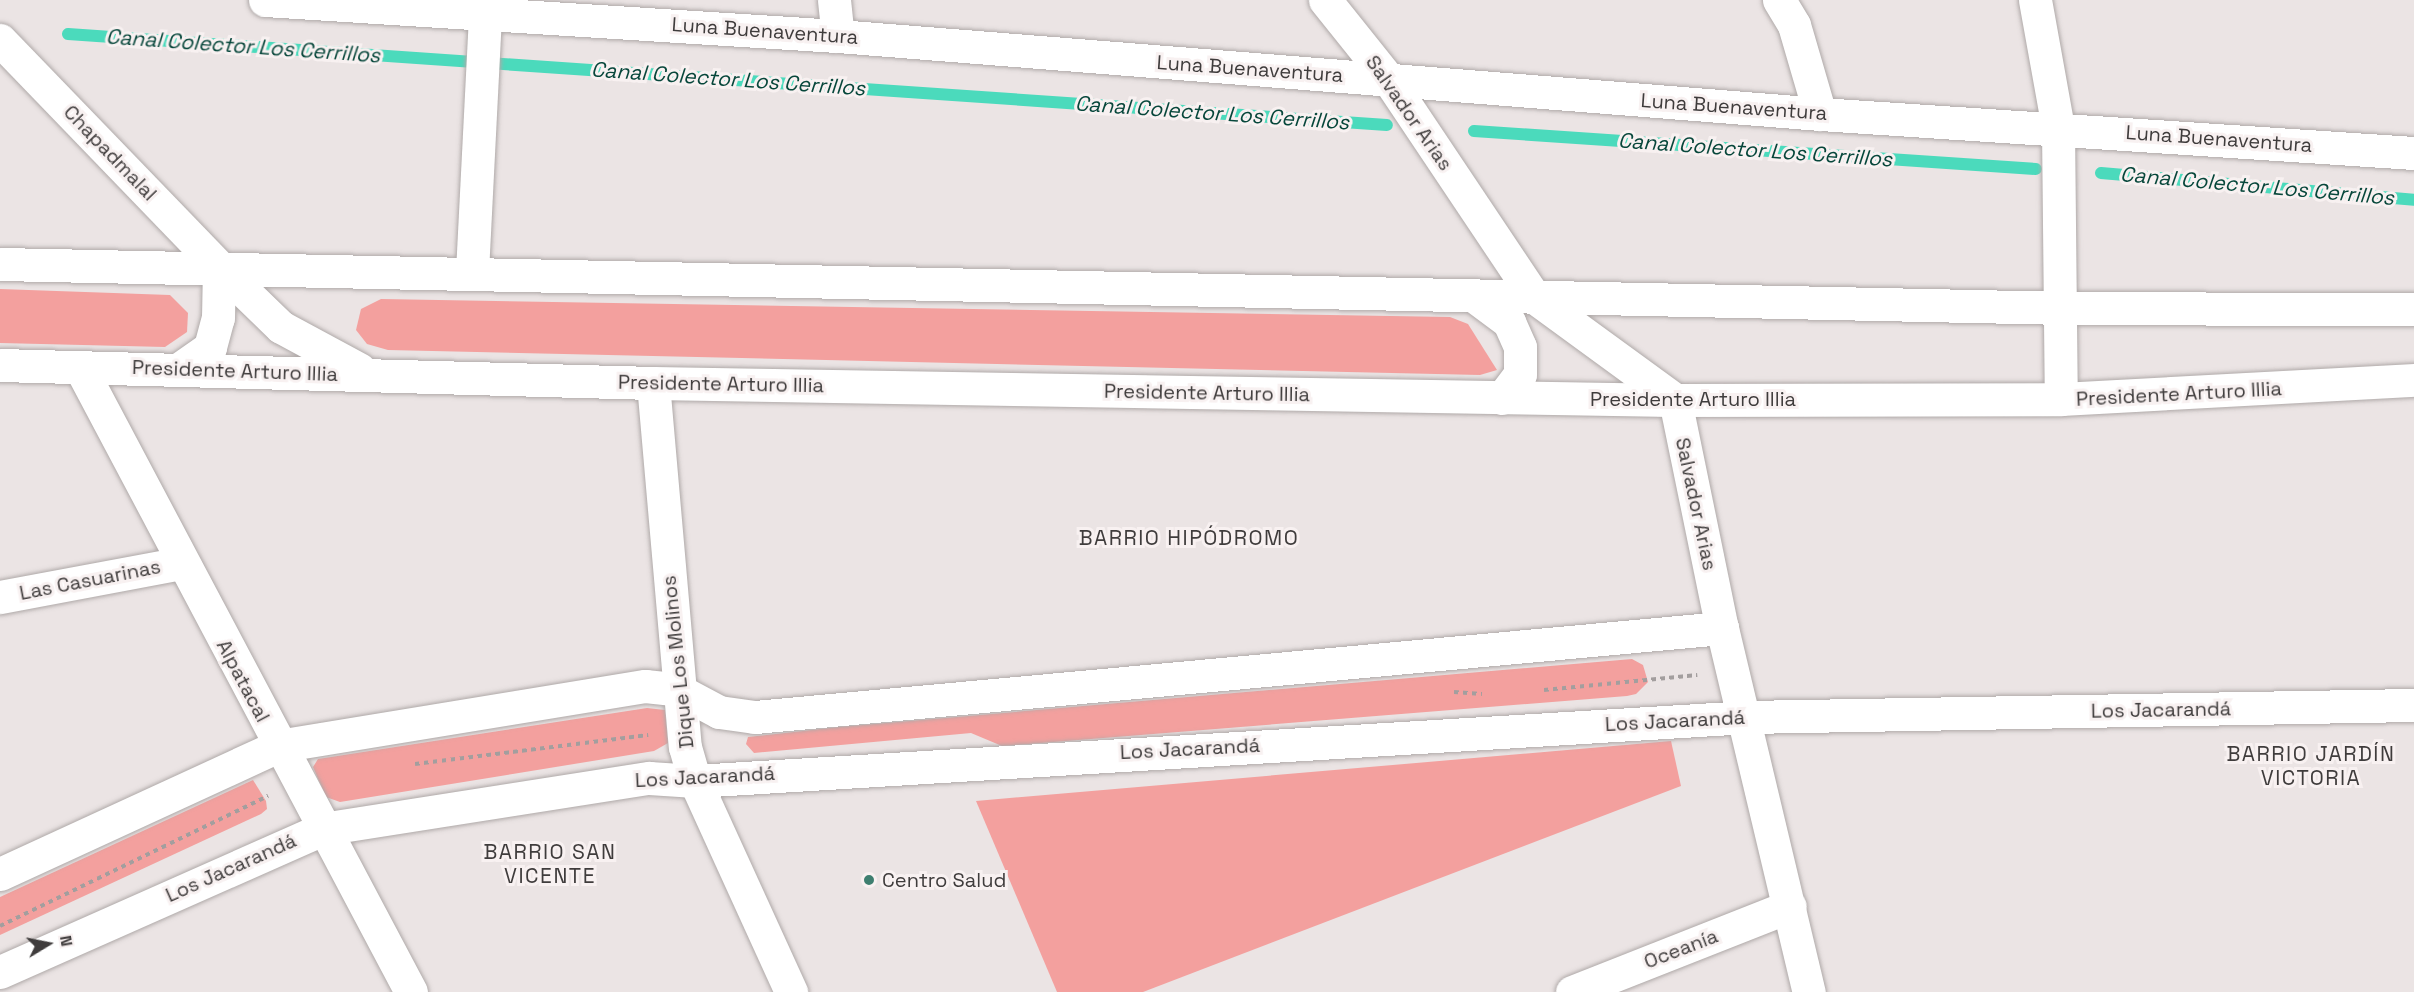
<!DOCTYPE html>
<meta charset="utf-8">
<style>
body{margin:0}
#map{position:relative;width:2414px;height:992px;overflow:hidden;background:#ebe4e4;font-family:"Space Grotesk",sans-serif}
div>[style]{position:absolute}
.green>*{inset:0;background:#f3a09e}
.stream>*{height:12px;margin:-6px;padding:0 6px;transform-origin:6px;border-radius:6px;background:#4bdabc}
.path>*{height:4px;margin-top:-2px;transform-origin:0;background:repeating-linear-gradient(90deg,#a39e9e 0 4.5px,transparent 0 9px)}
.roads{filter:drop-shadow(0 0 2px #afa9a8) drop-shadow(0 0 2px #afa9a8)}
.street>*{height:33px;margin:-16.5px;padding:0 16.5px;transform-origin:16.5px;border-radius:16.5px;background:#fff}
.secondary>*{height:33px;margin:-16.5px;padding:0 16.5px;transform-origin:16.5px;border-radius:16.5px;background:#fff}
.dots>*{width:16px;height:16px;translate:-50% -50%;box-sizing:border-box;border:3px solid #f8f1f1;border-radius:50%}
span{translate:-50% -50%;white-space:nowrap;text-align:center;line-height:1.15;-webkit-text-stroke:6px #f8f1f1;paint-order:stroke}
.street-label{font-size:20px;color:#3f3c3c}
.poi-label{font-size:20px;color:#3f3c3c}
.left{translate:0 -50%;text-align:left}
.water-label{font-size:21px;color:#07473b;font-style:italic}
.neighbourhood-label{font-size:21px;color:#3f3c3c;letter-spacing:1.5px}
.north{position:absolute;left:18px;top:914px;width:60px;height:60px;-webkit-text-stroke:4px #f8f1f1;paint-order:stroke;rotate:80deg;font-size:16px;font-weight:700;line-height:24px;text-align:center;color:#3f3c3c}
.north::after{content:'';display:block;margin:auto;width:21px;height:27px;background:#3f3c3c;clip-path:polygon(50% 0,100% 100%,50% 72%,0 100%)}
</style>
<div id="map">
<div class="green">
<i style="clip-path:polygon(0 289px,170px 295px,188px 313px,187px 332px,165px 347px,0 343px)"></i>
<i style="clip-path:polygon(381px 299px,1450px 317px,1468px 324px,1497px 370px,1480px 375px,388px 350px,367px 344px,356px 330px,361px 309px)"></i>
<i style="clip-path:polygon(1632px 659px,1643px 665px,1648px 682px,1636px 694px,1627px 696px,1002px 746px,971px 733px,754px 753px,746px 744px,748px 737px,839px 727px)"></i>
<i style="clip-path:polygon(647px 708px,665px 710px,668px 743px,654px 751px,340px 802px,326px 797px,313px 767px,318px 759px)"></i>
<i style="clip-path:polygon(1671px 741px,1681px 786px,1143px 992px,1057px 992px,976px 801px)"></i>
<i style="clip-path:polygon(253px 780px,266px 801px,267px 809px,261px 814px,0 935px,0 897px)"></i>
</div>
<div class="stream">
<i style="left:68px;top:34px;width:1322px;rotate:3.95deg"></i>
<i style="left:1474px;top:131px;width:563px;rotate:3.87deg"></i>
<i style="left:2101px;top:173px;width:314px;rotate:4.9deg"></i>
</div>
<div class="path">
<i style="left:1544px;top:690px;width:154px;rotate:-5.6deg"></i>
<i style="left:1454px;top:692px;width:28px;rotate:4deg"></i>
<i style="left:415px;top:764px;width:235px;rotate:-7.1deg"></i>
<i style="left:0;top:926px;width:298px;rotate:-25.9deg"></i>
</div>
<div class="roads">
<div class="street">
<i style="left:265px;top:0;width:574px;rotate:3.6deg"></i>
<i style="left:838px;top:36px;width:985px;rotate:4.54deg"></i>
<i style="left:1820px;top:114px;width:595px;rotate:3.76deg"></i>
<i style="left:834px;top:0;width:36px;rotate:84deg"></i>
<i style="left:1325px;top:0;width:102px;rotate:51.3deg"></i>
<i style="left:1389px;top:80px;width:261px;rotate:56.2deg"></i>
<i style="left:1779px;top:0;width:29px;rotate:59deg"></i>
<i style="left:1794px;top:25px;width:93px;rotate:73.7deg"></i>
<i style="left:2035px;top:0;width:130px;rotate:79.8deg"></i>
<i style="left:2058px;top:128px;width:271px;rotate:89.4deg"></i>
<i style="left:0;top:40px;width:315px;rotate:46deg"></i>
<i style="left:472px;top:272px;width:272px;rotate:-87.1deg"></i>
<i style="left:80px;top:367px;width:707px;rotate:62.09deg"></i>
<i style="left:653px;top:383px;width:365px;rotate:85deg"></i>
<i style="left:685px;top:747px;width:35px;rotate:74deg"></i>
<i style="left:695px;top:781px;width:232px;rotate:65.5deg"></i>
<i style="left:0;top:597px;width:184px;rotate:-10.6deg"></i>
<i style="left:0;top:874px;width:306px;rotate:-24.7deg"></i>
<i style="left:278px;top:746px;width:372px;rotate:-9.3deg"></i>
<i style="left:645px;top:686px;width:31px;rotate:6deg"></i>
<i style="left:676px;top:689px;width:49px;rotate:28.1deg"></i>
<i style="left:719px;top:712px;width:36px;rotate:8deg"></i>
<i style="left:755px;top:717px;width:971px;rotate:-5.26deg"></i>
<i style="left:0;top:972px;width:352px;rotate:-23.9deg"></i>
<i style="left:322px;top:829px;width:331px;rotate:-8.9deg"></i>
<i style="left:649px;top:778px;width:46px;rotate:3.7deg"></i>
<i style="left:695px;top:781px;width:1053px;rotate:-3.48deg"></i>
<i style="left:1746px;top:717px;width:668px;rotate:-1.03deg"></i>
<i style="left:1572px;top:992px;width:234px;rotate:-21.5deg"></i>
</div>
<div class="secondary">
<i style="left:0;top:264px;width:2061px;rotate:1.22deg"></i>
<i style="left:2061px;top:308px;width:353px;rotate:0.2deg"></i>
<i style="left:219px;top:267px;width:86px;rotate:44.1deg"></i>
<i style="left:281px;top:327px;width:89px;rotate:28.3deg"></i>
<i style="left:1474px;top:296px;width:44px;rotate:36.6deg"></i>
<i style="left:1509px;top:322px;width:27px;rotate:66deg"></i>
<i style="left:1520px;top:347px;width:27px;rotate:90deg"></i>
<i style="left:1520px;top:374px;width:30px;rotate:127deg"></i>
<i style="left:1534px;top:297px;width:175px;rotate:36.1deg"></i>
<i style="left:1675px;top:400px;width:233px;rotate:78.4deg"></i>
<i style="left:1722px;top:628px;width:374px;rotate:76.6deg"></i>
<i style="left:0;top:365px;width:653px;rotate:1.58deg"></i>
<i style="left:653px;top:383px;width:1022px;rotate:0.95deg"></i>
<i style="left:1675px;top:400px;width:386px;rotate:-0.1deg"></i>
<i style="left:2061px;top:399px;width:354px;rotate:-3.1deg"></i>
<i style="left:179px;top:369px;width:38px;rotate:-35deg"></i>
<i style="left:210px;top:347px;width:30px;rotate:-75deg"></i>
<i style="left:218px;top:318px;width:51px;rotate:-88.9deg"></i>
</div>
</div>
<div class="dots">
<i style="left:869px;top:880px;background:#3d7e6f"></i>
</div>
<div class="street-label">
<span style="left:765px;top:31px;rotate:4deg">Luna Buenaventura</span>
<span style="left:1250px;top:69px;rotate:4deg">Luna Buenaventura</span>
<span style="left:1734px;top:107px;rotate:4deg">Luna Buenaventura</span>
<span style="left:1409px;top:113px;rotate:55deg">Salvador Arias</span>
<span style="left:2219px;top:139px;rotate:4deg">Luna Buenaventura</span>
<span style="left:110px;top:153px;rotate:46deg">Chapadmalal</span>
<span style="left:235px;top:371px;rotate:2deg">Presidente Arturo Illia</span>
<span style="left:721px;top:384px;rotate:1deg">Presidente Arturo Illia</span>
<span style="left:1207px;top:393px;rotate:1deg">Presidente Arturo Illia</span>
<span style="left:2179px;top:394px;rotate:-3deg">Presidente Arturo Illia</span>
<span style="left:1693px;top:399px">Presidente Arturo Illia</span>
<span style="left:1696px;top:504px;rotate:78deg">Salvador Arias</span>
<span style="left:90px;top:580px;rotate:-11deg">Las Casuarinas</span>
<span style="left:678px;top:662px;rotate:-96deg">Dique Los Molinos</span>
<span style="left:243px;top:681px;rotate:62deg">Alpatacal</span>
<span style="left:2161px;top:710px;rotate:-1deg">Los Jacarandá</span>
<span style="left:1675px;top:721px;rotate:-3deg">Los Jacarandá</span>
<span style="left:1190px;top:749px;rotate:-3deg">Los Jacarandá</span>
<span style="left:705px;top:777px;rotate:-3deg">Los Jacarandá</span>
<span style="left:231px;top:868px;rotate:-24deg">Los Jacarandá</span>
<span style="left:1681px;top:949px;rotate:-21deg">Oceanía</span>
</div>
<div class="poi-label">
<span class="left" style="left:882px;top:880px">Centro Salud</span>
</div>
<div class="water-label">
<span style="left:243px;top:46px;rotate:4deg">Canal Colector Los Cerrillos</span>
<span style="left:728px;top:79px;rotate:4deg">Canal Colector Los Cerrillos</span>
<span style="left:1212px;top:113px;rotate:4deg">Canal Colector Los Cerrillos</span>
<span style="left:1755px;top:150px;rotate:4deg">Canal Colector Los Cerrillos</span>
<span style="left:2257px;top:186px;rotate:5deg">Canal Colector Los Cerrillos</span>
</div>
<div class="neighbourhood-label">
<span style="left:1189px;top:538px">BARRIO HIPÓDROMO</span>
<span style="left:2311px;top:766px">BARRIO JARDÍN<br>VICTORIA</span>
<span style="left:550px;top:864px">BARRIO SAN<br>VICENTE</span>
</div>
<div class="north">N</div>
</div>
